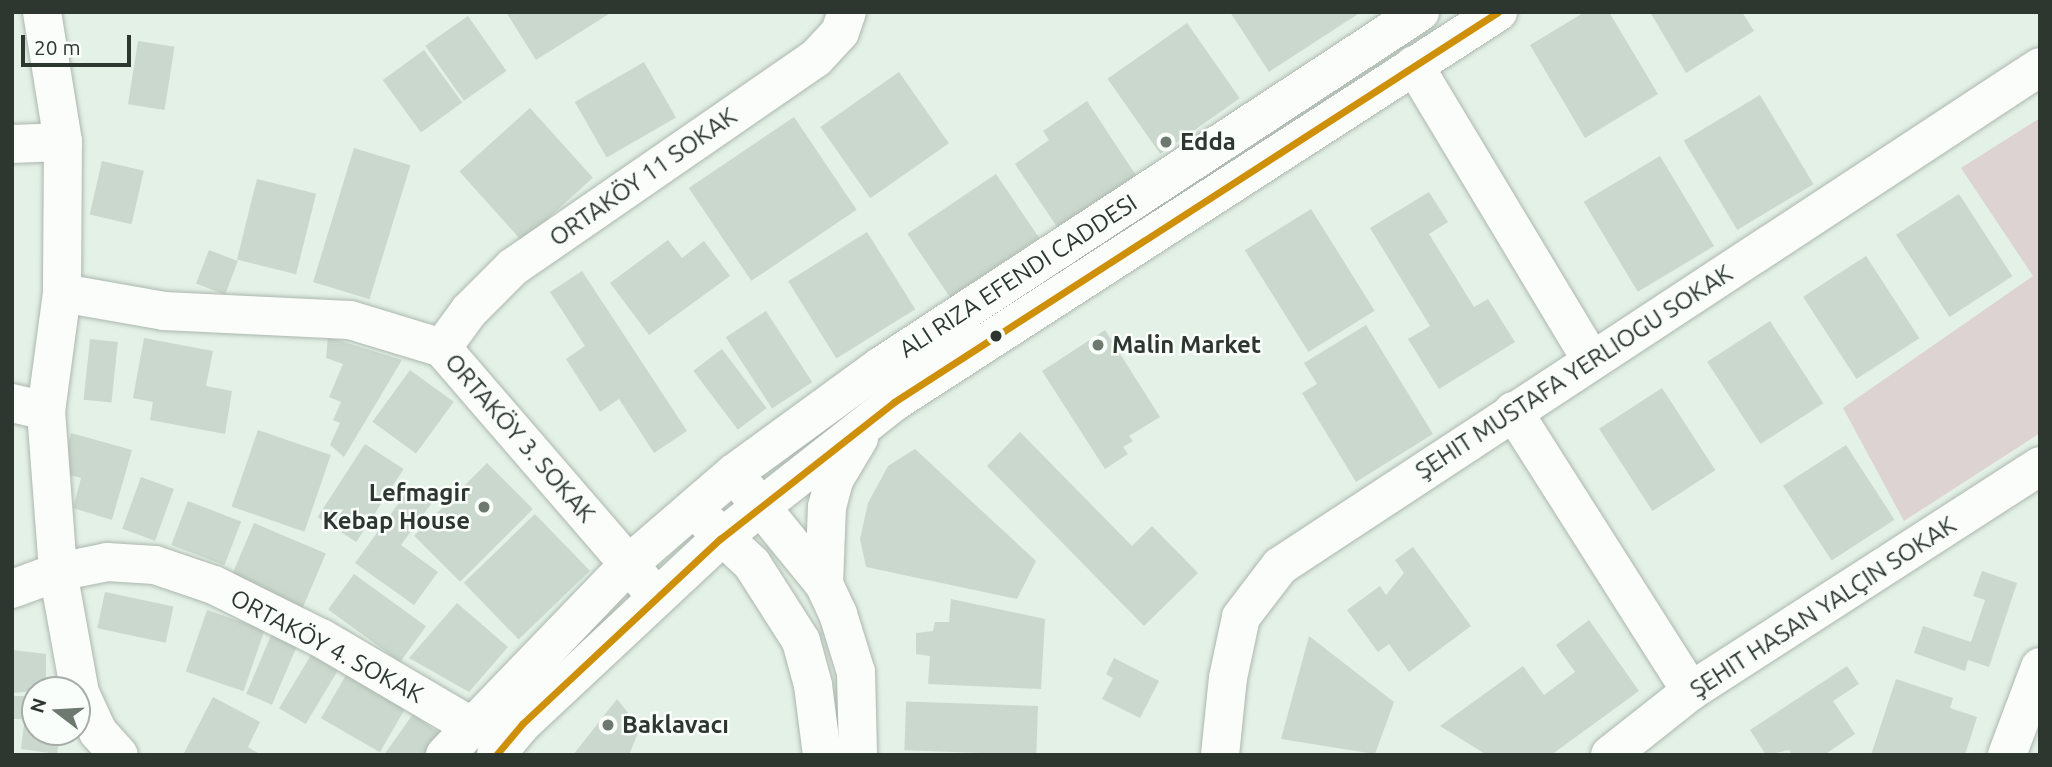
<!DOCTYPE html>
<meta charset="utf-8">
<style>
body{margin:0}
#map{position:relative;width:2052px;height:767px;overflow:hidden;background:#e4f1e6;font-family:Ubuntu,sans-serif}
div>[style]{position:absolute}
.green>*{inset:0;background:#ddd3d3}
.building>*{inset:0;background:#cbd8cd;transform-origin:0 0}
.roads{filter:drop-shadow(0 0 2px #acb7ae) drop-shadow(0 0 2px #acb7ae)}
.minor>*{height:38px;margin:-19px;padding:0 19px;transform-origin:19px;border-radius:19px;background:#fbfdfb}
.major>*{height:38px;margin:-19px;padding:0 19px;transform-origin:19px;border-radius:19px;background:#fbfdfb}
.bus-1>*{height:7px;margin:-3.5px;padding:0 3.5px;transform-origin:3.5px;border-radius:3.5px;background:#cf9009}
.dots>*{width:19px;height:19px;translate:-50% -50%;box-sizing:border-box;border:4px solid #f9fefa;border-radius:50%}
span{translate:-50% -50%;white-space:nowrap;text-align:center;line-height:1.15;-webkit-text-stroke:5px #f9fefa;paint-order:stroke}
.poi-label{font-size:24px;color:#2d372f;font-weight:700}
.left{translate:0 -50%;text-align:left}
.right{translate:-100% -50%;text-align:right}
.street-label{font-size:24px;color:#2d372f}
.frame{position:absolute;inset:0;border:14px solid #2d372f;pointer-events:none}
.north{position:absolute;left:21px;top:676px;width:70px;height:70px;box-sizing:border-box;background:#f9fefa;border:2px solid #a7aea9;border-radius:50%;rotate:287deg;font-size:19px;font-weight:700;line-height:28px;text-align:center;color:#2d372f}
.north::after{content:'';display:block;margin:auto;width:24px;height:32px;background:#6d786f;clip-path:polygon(50% 0,100% 100%,50% 72%,0 100%)}
.scale{position:absolute;left:21px;top:35px;width:110px;height:32px;box-sizing:border-box;border:4px solid #2d372f;border-top:0;padding-left:9px;font-size:21px;line-height:24px;white-space:nowrap;color:#2d372f;-webkit-text-stroke:5px #f9fefa;paint-order:stroke}
</style>
<div id="map">
<div class="green">
<i style="clip-path:polygon(2040px 118px,2040px 433px,1904px 521px,1843px 408px,2033px 276px,1961px 168px)"></i>
</div>
<div class="building">
<i style="clip-path:polygon(506px 12px,612px 12px,536px 60px)"></i>
<i style="clip-path:polygon(1230px 12px,1361px 12px,1269px 72px)"></i>
<i style="clip-path:polygon(1585px 12px,1609px 12px,1658px 94px,1585px 138px,1530px 45px)"></i>
<i style="clip-path:polygon(1650px 12px,1742px 12px,1754px 31px,1686px 73px)"></i>
<i style="left:468px;top:16px;width:67px;height:52px;rotate:55deg"></i>
<i style="left:1187px;top:23px;width:92px;height:97px;rotate:55deg"></i>
<i style="left:138px;top:41px;width:37px;height:64px;rotate:9deg"></i>
<i style="left:424px;top:50px;width:65px;height:51px;rotate:54deg"></i>
<i style="left:644px;top:62px;width:64px;height:80px;rotate:60deg"></i>
<i style="left:899px;top:72px;width:87px;height:96px;rotate:55deg"></i>
<i style="left:1760px;top:95px;width:104px;height:89px;rotate:59deg"></i>
<i style="clip-path:polygon(1087px 101px,1139px 180px,1061px 233px,1015px 164px,1049px 140px,1043px 131px)"></i>
<i style="left:530px;top:108px;width:94px;height:95px;rotate:48deg"></i>
<i style="left:794px;top:117px;width:112px;height:127px;rotate:56deg"></i>
<i style="left:354px;top:148px;width:59px;height:140px;rotate:17deg"></i>
<i style="left:1660px;top:156px;width:105px;height:89px;rotate:59deg"></i>
<i style="left:102px;top:161px;width:43px;height:55px;rotate:13deg"></i>
<i style="left:996px;top:174px;width:77px;height:107px;rotate:56deg"></i>
<i style="left:257px;top:179px;width:61px;height:83px;rotate:14deg"></i>
<i style="clip-path:polygon(1429px 192px,1448px 222px,1429px 234px,1474px 307px,1488px 299px,1515px 342px,1439px 389px,1408px 339px,1430px 326px,1370px 228px)"></i>
<i style="left:1959px;top:194px;width:98px;height:75px;rotate:57deg"></i>
<i style="left:1311px;top:209px;width:120px;height:78px;rotate:58deg"></i>
<i style="left:867px;top:232px;width:91px;height:93px;rotate:58deg"></i>
<i style="clip-path:polygon(668px 240px,682px 258px,704px 241px,730px 276px,649px 335px,610px 283px)"></i>
<i style="left:209px;top:250px;width:31px;height:36px;rotate:21deg"></i>
<i style="left:1866px;top:256px;width:98px;height:75px;rotate:57deg"></i>
<i style="clip-path:polygon(582px 271px,687px 431px,654px 453px,619px 399px,600px 412px,566px 359px,585px 346px,550px 292px)"></i>
<i style="left:766px;top:311px;width:85px;height:48px;rotate:57deg"></i>
<i style="left:1770px;top:321px;width:98px;height:75px;rotate:57deg"></i>
<i style="clip-path:polygon(1366px 325px,1433px 434px,1356px 482px,1302px 393px,1317px 384px,1304px 363px)"></i>
<i style="clip-path:polygon(1105px 330px,1160px 417px,1129px 436px,1133px 441px,1123px 447px,1128px 454px,1105px 469px,1042px 371px)"></i>
<i style="clip-path:polygon(328px 337px,402px 360px,344px 457px,330px 445px,340px 423px,333px 420px,341px 402px,329px 397px,343px 364px,326px 358px)"></i>
<i style="clip-path:polygon(144px 338px,213px 351px,206px 386px,232px 391px,225px 434px,150px 420px,153px 402px,133px 398px)"></i>
<i style="left:90px;top:339px;width:28px;height:61px;rotate:6deg"></i>
<i style="left:722px;top:349px;width:74px;height:36px;rotate:53deg"></i>
<i style="left:410px;top:370px;width:54px;height:64px;rotate:36deg"></i>
<i style="left:1662px;top:388px;width:98px;height:75px;rotate:57deg"></i>
<i style="left:258px;top:430px;width:77px;height:81px;rotate:19deg"></i>
<i style="clip-path:polygon(1020px 432px,1132px 546px,1152px 526px,1198px 573px,1144px 626px,987px 466px)"></i>
<i style="clip-path:polygon(71px 433px,132px 450px,112px 520px,73px 508px,81px 478px,61px 473px)"></i>
<i style="left:365px;top:444px;width:46px;height:87px;rotate:33deg"></i>
<i style="left:1846px;top:445px;width:89px;height:75px;rotate:57deg"></i>
<i style="clip-path:polygon(915px 449px,1036px 561px,1017px 599px,866px 567px,860px 539px,868px 503px,888px 466px)"></i>
<i style="left:487px;top:463px;width:65px;height:103px;rotate:45deg"></i>
<i style="left:141px;top:477px;width:35px;height:55px;rotate:20deg"></i>
<i style="clip-path:polygon(412px 485px,434px 500px,401px 545px,438px 572px,414px 605px,355px 563px)"></i>
<i style="left:188px;top:501px;width:57px;height:47px;rotate:21deg"></i>
<i style="left:535px;top:514px;width:79px;height:99px;rotate:46deg"></i>
<i style="left:254px;top:523px;width:78px;height:62px;rotate:23deg"></i>
<i style="clip-path:polygon(1413px 547px,1471px 626px,1409px 672px,1389px 644px,1378px 652px,1347px 610px,1380px 586px,1386px 595px,1404px 573px,1395px 560px)"></i>
<i style="clip-path:polygon(1982px 571px,2017px 583px,1989px 667px,1968px 660px,1965px 671px,1914px 653px,1923px 626px,1971px 642px,1985px 600px,1973px 596px)"></i>
<i style="left:354px;top:574px;width:89px;height:44px;rotate:36deg"></i>
<i style="left:105px;top:592px;width:70px;height:37px;rotate:12deg"></i>
<i style="clip-path:polygon(951px 599px,1045px 619px,1041px 689px,928px 684px,930px 656px,916px 654px,916px 633px,933px 631px,935px 622px,949px 622px)"></i>
<i style="clip-path:polygon(457px 603px,508px 647px,469px 692px,409px 658px)"></i>
<i style="left:207px;top:610px;width:61px;height:65px;rotate:19deg"></i>
<i style="clip-path:polygon(1589px 620px,1639px 691px,1551px 755px,1487px 755px,1440px 726px,1523px 666px,1544px 695px,1575px 672px,1556px 645px)"></i>
<i style="left:272px;top:633px;width:28px;height:66px;rotate:23deg"></i>
<i style="clip-path:polygon(1309px 636px,1394px 702px,1375px 754px,1281px 739px)"></i>
<i style="clip-path:polygon(12px 650px,46px 654px,46px 690px,12px 693px)"></i>
<i style="left:311px;top:655px;width:31px;height:62px;rotate:31deg"></i>
<i style="clip-path:polygon(1114px 658px,1159px 681px,1140px 718px,1102px 699px,1113px 678px,1106px 674px)"></i>
<i style="clip-path:polygon(1847px 666px,1859px 684px,1833px 701px,1855px 734px,1824px 755px,1792px 755px,1789px 750px,1766px 755px,1750px 730px)"></i>
<i style="left:346px;top:675px;width:68px;height:50px;rotate:30deg"></i>
<i style="clip-path:polygon(1896px 679px,1953px 698px,1950px 708px,1977px 717px,1965px 755px,1871px 755px)"></i>
<i style="left:35px;top:696px;width:23px;height:23px;rotate:90deg"></i>
<i style="clip-path:polygon(213px 697px,260px 722px,248px 747px,261px 755px,183px 755px)"></i>
<i style="clip-path:polygon(617px 699px,640px 728px,629px 755px,573px 755px)"></i>
<i style="left:1038px;top:706px;width:49px;height:132px;rotate:92deg"></i>
<i style="clip-path:polygon(413px 714px,440px 734px,426px 755px,384px 755px)"></i>
<i style="clip-path:polygon(24px 724px,35px 725px,35px 732px,61px 732px,57px 754px,21px 749px)"></i>
</div>
<div class="roads">
<div class="minor">
<i style="left:42px;top:12px;width:132px;rotate:80.8deg"></i>
<i style="left:63px;top:142px;width:151px;rotate:90.4deg"></i>
<i style="left:62px;top:293px;width:119px;rotate:97.7deg"></i>
<i style="left:46px;top:411px;width:161px;rotate:85.7deg"></i>
<i style="left:58px;top:572px;width:123px;rotate:79.7deg"></i>
<i style="left:80px;top:693px;width:43px;rotate:65.2deg"></i>
<i style="left:98px;top:732px;width:31px;rotate:48deg"></i>
<i style="left:1414px;top:65px;width:344px;rotate:59deg"></i>
<i style="left:12px;top:144px;width:51px;rotate:-2.2deg"></i>
<i style="left:62px;top:293px;width:104px;rotate:10deg"></i>
<i style="left:164px;top:311px;width:186px;rotate:2.8deg"></i>
<i style="left:350px;top:320px;width:96px;rotate:16.9deg"></i>
<i style="left:442px;top:348px;width:329px;rotate:49.2deg"></i>
<i style="left:442px;top:348px;width:46px;rotate:-53.9deg"></i>
<i style="left:469px;top:311px;width:62px;rotate:-45deg"></i>
<i style="left:513px;top:267px;width:368px;rotate:-34.6deg"></i>
<i style="left:816px;top:58px;width:35px;rotate:-47deg"></i>
<i style="left:840px;top:32px;width:21px;rotate:-71deg"></i>
<i style="left:12px;top:403px;width:35px;rotate:13deg"></i>
<i style="left:1513px;top:411px;width:332px;rotate:57.6deg"></i>
<i style="left:12px;top:589px;width:49px;rotate:-20.3deg"></i>
<i style="left:58px;top:572px;width:50px;rotate:-11.5deg"></i>
<i style="left:107px;top:562px;width:48px;rotate:3.6deg"></i>
<i style="left:155px;top:565px;width:62px;rotate:18.7deg"></i>
<i style="left:214px;top:585px;width:119px;rotate:26.4deg"></i>
<i style="left:321px;top:638px;width:172px;rotate:30.4deg"></i>
<i style="left:1220px;top:755px;width:77px;rotate:-84.1deg"></i>
<i style="left:1228px;top:678px;width:62px;rotate:-78deg"></i>
<i style="left:1241px;top:617px;width:64px;rotate:-52.6deg"></i>
<i style="left:1280px;top:566px;width:909px;rotate:-33.29deg"></i>
<i style="left:1610px;top:755px;width:103px;rotate:-38.3deg"></i>
<i style="left:1691px;top:691px;width:415px;rotate:-32.8deg"></i>
<i style="left:2007px;top:755px;width:94px;rotate:-69.4deg"></i>
</div>
<div class="major">
<i style="left:744px;top:486px;width:127px;rotate:50.8deg"></i>
<i style="left:824px;top:584px;width:33px;rotate:65deg"></i>
<i style="left:838px;top:614px;width:61px;rotate:72.8deg"></i>
<i style="left:856px;top:672px;width:83px;rotate:88.6deg"></i>
<i style="left:705px;top:520px;width:64px;rotate:43.1deg"></i>
<i style="left:752px;top:564px;width:91px;rotate:57.5deg"></i>
<i style="left:801px;top:641px;width:46px;rotate:74.7deg"></i>
<i style="left:813px;top:685px;width:71px;rotate:82.7deg"></i>
<i style="left:824px;top:584px;width:77px;rotate:-87.8deg"></i>
<i style="left:827px;top:507px;width:28px;rotate:-75deg"></i>
<i style="left:834px;top:480px;width:49px;rotate:-59.2deg"></i>
<i style="left:445px;top:755px;width:268px;rotate:-46.1deg"></i>
<i style="left:631px;top:562px;width:136px;rotate:-40.8deg"></i>
<i style="left:734px;top:473px;width:182px;rotate:-36.1deg"></i>
<i style="left:881px;top:366px;width:645px;rotate:-33.3deg"></i>
<i style="left:496px;top:755px;width:40px;rotate:-50deg"></i>
<i style="left:522px;top:724px;width:271px;rotate:-43.1deg"></i>
<i style="left:720px;top:539px;width:221px;rotate:-38.2deg"></i>
<i style="left:894px;top:402px;width:719px;rotate:-32.85deg"></i>
</div>
</div>
<div class="bus-1">
<i style="left:496px;top:755px;width:40px;rotate:-50deg"></i>
<i style="left:522px;top:724px;width:271px;rotate:-43.1deg"></i>
<i style="left:720px;top:539px;width:221px;rotate:-38.2deg"></i>
<i style="left:894px;top:402px;width:719px;rotate:-32.85deg"></i>
</div>
<div class="dots">
<i style="left:1166px;top:142px;background:#6d786f"></i>
<i style="left:996px;top:336px;background:#2d372f"></i>
<i style="left:1098px;top:345px;background:#6d786f"></i>
<i style="left:484px;top:507px;background:#6d786f"></i>
<i style="left:608px;top:725px;background:#6d786f"></i>
</div>
<div class="poi-label">
<span class="left" style="left:1180px;top:142px">Edda</span>
<span class="left" style="left:1112px;top:345px">Malin Market</span>
<span class="right" style="left:470px;top:507px">Lefmagir<br>Kebap House</span>
<span class="left" style="left:622px;top:725px">Baklavacı</span>
</div>
<div class="street-label">
<span style="left:643px;top:177px;rotate:-35deg">ORTAKÖY 11 SOKAK</span>
<span style="left:1018px;top:276px;rotate:-33deg">ALI RIZA EFENDI CADDESI</span>
<span style="left:1574px;top:372px;rotate:-33deg">ŞEHIT MUSTAFA YERLIOGU SOKAK</span>
<span style="left:520px;top:438px;rotate:49deg">ORTAKÖY 3. SOKAK</span>
<span style="left:1823px;top:607px;rotate:-33deg">ŞEHIT HASAN YALÇIN SOKAK</span>
<span style="left:327px;top:646px;rotate:28deg">ORTAKÖY 4. SOKAK</span>
</div>
<div class="frame"></div>
<div class="north">N</div>
<div class="scale">20 m</div>
</div>
